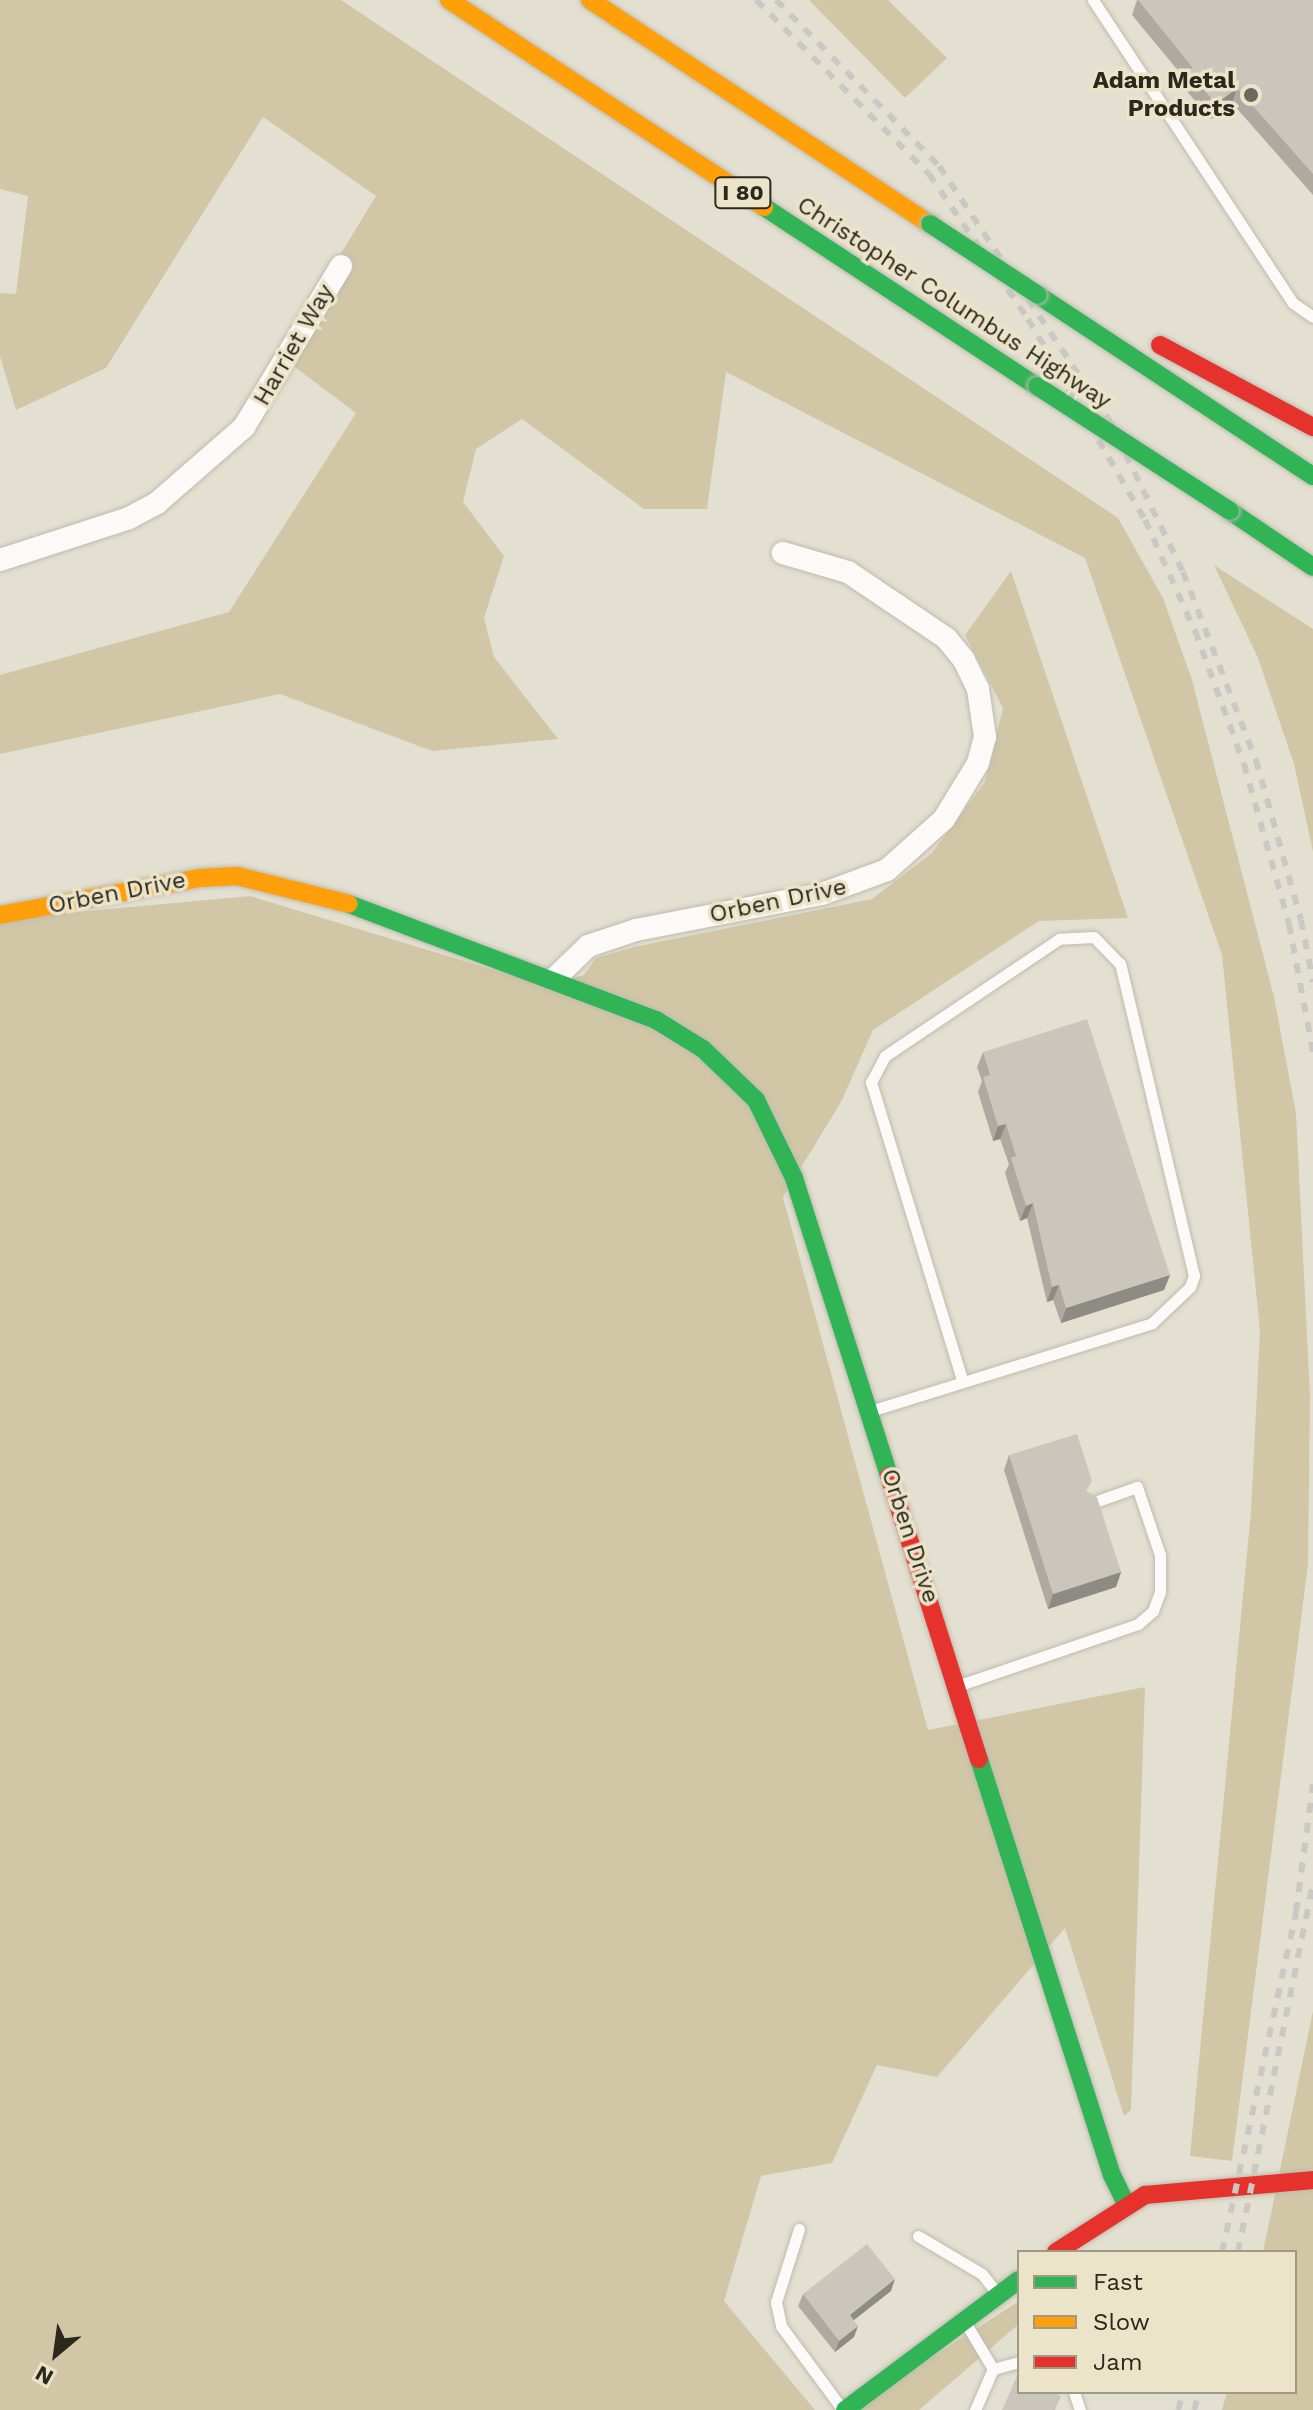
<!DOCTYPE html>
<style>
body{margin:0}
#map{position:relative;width:1313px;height:2410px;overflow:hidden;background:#e4e0d1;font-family:"Work Sans",sans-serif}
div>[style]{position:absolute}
.green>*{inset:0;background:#d1c7a7}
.roads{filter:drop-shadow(0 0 2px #bebbaf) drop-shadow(0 0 2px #bebbaf)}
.lane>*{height:11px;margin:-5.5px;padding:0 5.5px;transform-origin:5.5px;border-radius:5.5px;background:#fbfaf8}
.street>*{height:22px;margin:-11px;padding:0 11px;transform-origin:11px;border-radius:11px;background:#fbfaf8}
.fast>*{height:18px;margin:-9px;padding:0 9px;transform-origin:9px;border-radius:9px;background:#30b455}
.slow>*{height:18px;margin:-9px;padding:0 9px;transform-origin:9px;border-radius:9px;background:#ff9f0a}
.jam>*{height:18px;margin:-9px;padding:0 9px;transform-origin:9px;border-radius:9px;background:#e5322d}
.rail>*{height:6px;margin-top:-3px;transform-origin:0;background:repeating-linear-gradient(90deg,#cac8c4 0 10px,transparent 0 20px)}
.bridges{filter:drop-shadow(0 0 2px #bfbdb5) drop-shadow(0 0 2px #bfbdb5)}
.fast-bridge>*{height:18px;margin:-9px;padding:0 9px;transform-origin:9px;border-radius:9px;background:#30b455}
.wall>*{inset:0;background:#aeaaa1}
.shaded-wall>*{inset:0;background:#8d8b83}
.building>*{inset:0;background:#cac6bb}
.dots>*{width:22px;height:22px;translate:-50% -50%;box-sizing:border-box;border:4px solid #ece4c9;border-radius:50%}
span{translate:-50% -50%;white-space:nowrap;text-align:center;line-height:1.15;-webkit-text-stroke:7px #ece4c9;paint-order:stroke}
.shield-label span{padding:2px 6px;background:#ece4c9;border:2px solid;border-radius:6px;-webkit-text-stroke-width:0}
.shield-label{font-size:22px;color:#2b281e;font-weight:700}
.poi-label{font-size:24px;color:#2b281e;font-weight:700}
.right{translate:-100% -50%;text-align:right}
.street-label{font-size:24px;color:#2b281e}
.legend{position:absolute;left:1017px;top:2250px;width:280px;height:144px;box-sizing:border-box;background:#ece4c9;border:2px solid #9f9985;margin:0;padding:10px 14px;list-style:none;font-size:24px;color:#2b281e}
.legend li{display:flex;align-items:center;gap:16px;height:40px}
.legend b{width:40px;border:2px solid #9f9985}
.north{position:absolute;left:16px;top:2314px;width:80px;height:80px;-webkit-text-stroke:6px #ece4c9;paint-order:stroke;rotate:209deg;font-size:22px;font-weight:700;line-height:32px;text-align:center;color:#2b281e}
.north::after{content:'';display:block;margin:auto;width:28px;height:36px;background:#2b281e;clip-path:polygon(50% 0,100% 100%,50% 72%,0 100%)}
</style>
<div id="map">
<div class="green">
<i style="clip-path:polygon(0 0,341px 0,1118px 518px,1163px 598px,1192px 680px,1274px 997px,1296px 1113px,1310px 1396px,1308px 1564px,1232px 2161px,1190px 2156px,1251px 1511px,1260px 1331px,1222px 955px,1085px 558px,726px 372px,707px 509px,644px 509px,522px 419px,476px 449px,463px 502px,504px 556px,484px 618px,494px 657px,558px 739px,432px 751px,280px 694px,0 754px,0 675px,229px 612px,356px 413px,279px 355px,376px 196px,263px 117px,106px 368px,16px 410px,0 356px,0 293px,16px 294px,28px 196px,0 189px)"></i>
<i style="clip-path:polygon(809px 0,888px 0,947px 58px,905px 98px)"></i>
<i style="clip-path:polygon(1214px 565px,1313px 629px,1313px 852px,1294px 764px,1258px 658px)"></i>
<i style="clip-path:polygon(1011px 571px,1128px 918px,1039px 921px,873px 1030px,841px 1102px,783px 1197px,928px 1730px,1145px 1687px,1131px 2110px,1124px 2116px,1065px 1928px,937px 2077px,877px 2065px,832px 2163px,761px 2176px,724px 2301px,815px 2410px,0 2410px,0 919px,250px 896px,546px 986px,584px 975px,596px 958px,634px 947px,872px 899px,932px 853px,985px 782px,1003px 708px,965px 635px)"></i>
<i style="clip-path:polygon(1313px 2011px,1313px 2410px,1222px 2410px,1227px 2392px,1295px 2392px,1295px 2252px,1263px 2252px)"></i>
<i style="clip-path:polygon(1019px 2301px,1019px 2324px,919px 2410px,850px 2410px)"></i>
</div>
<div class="roads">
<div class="lane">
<i style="left:1093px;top:0;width:363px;rotate:56.6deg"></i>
<i style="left:1293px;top:303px;width:24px;rotate:35deg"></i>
<i style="left:870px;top:1411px;width:295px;rotate:-17.3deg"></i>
<i style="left:1152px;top:1323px;width:52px;rotate:-43.5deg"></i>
<i style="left:1190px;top:1287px;width:12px;rotate:-70deg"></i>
<i style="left:1194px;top:1276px;width:321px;rotate:-103.3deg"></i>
<i style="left:1120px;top:964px;width:37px;rotate:-134deg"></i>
<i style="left:1094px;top:937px;width:35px;rotate:177deg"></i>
<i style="left:1059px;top:939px;width:210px;rotate:146.1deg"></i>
<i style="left:885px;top:1056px;width:30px;rotate:118deg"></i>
<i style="left:871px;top:1082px;width:312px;rotate:73deg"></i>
<i style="left:957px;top:1686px;width:191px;rotate:-18.9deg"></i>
<i style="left:1138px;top:1624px;width:20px;rotate:-41deg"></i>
<i style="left:1153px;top:1611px;width:20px;rotate:-70deg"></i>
<i style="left:1160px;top:1592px;width:37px;rotate:-90deg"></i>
<i style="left:1160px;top:1555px;width:72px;rotate:-108.7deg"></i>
<i style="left:1137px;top:1487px;width:51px;rotate:160.5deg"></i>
<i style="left:799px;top:2229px;width:77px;rotate:107.5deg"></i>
<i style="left:776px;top:2302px;width:25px;rotate:78deg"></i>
<i style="left:781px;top:2326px;width:104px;rotate:53.6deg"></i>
<i style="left:918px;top:2236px;width:74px;rotate:30.7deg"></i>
<i style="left:982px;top:2274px;width:23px;rotate:52deg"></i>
<i style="left:965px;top:2322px;width:55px;rotate:59.2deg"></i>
<i style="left:1074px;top:2392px;width:19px;rotate:72deg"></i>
<i style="left:975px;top:2410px;width:45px;rotate:-66.3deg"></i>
<i style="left:993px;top:2369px;width:27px;rotate:-15deg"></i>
</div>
<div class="street">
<i style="left:0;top:560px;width:136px;rotate:-18deg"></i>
<i style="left:129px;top:518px;width:32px;rotate:-28deg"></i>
<i style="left:157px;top:503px;width:116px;rotate:-41.1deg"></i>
<i style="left:244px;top:427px;width:188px;rotate:-58.9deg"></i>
<i style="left:554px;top:979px;width:47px;rotate:-44.1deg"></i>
<i style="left:588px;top:946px;width:51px;rotate:-18.4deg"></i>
<i style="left:636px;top:930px;width:189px;rotate:-11deg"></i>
<i style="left:822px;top:894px;width:69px;rotate:-20.3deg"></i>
<i style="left:887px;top:870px;width:76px;rotate:-41.8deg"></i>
<i style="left:944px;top:819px;width:66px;rotate:-58.7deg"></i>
<i style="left:978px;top:763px;width:27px;rotate:-75deg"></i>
<i style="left:985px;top:737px;width:49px;rotate:-98.3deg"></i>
<i style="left:978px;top:689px;width:32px;rotate:-116deg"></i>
<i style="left:964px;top:660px;width:28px;rotate:-129deg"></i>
<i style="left:946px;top:638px;width:118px;rotate:-146deg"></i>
<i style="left:848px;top:572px;width:68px;rotate:-163.7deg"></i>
</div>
<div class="fast">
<i style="left:764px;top:207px;width:326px;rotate:33.3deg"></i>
<i style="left:1038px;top:295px;width:329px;rotate:33.4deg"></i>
<i style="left:1230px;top:511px;width:100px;rotate:34deg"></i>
<i style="left:349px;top:904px;width:328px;rotate:20.7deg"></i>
<i style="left:656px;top:1020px;width:55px;rotate:31.7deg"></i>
<i style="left:703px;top:1049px;width:74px;rotate:43.9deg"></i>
<i style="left:756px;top:1100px;width:87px;rotate:64deg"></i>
<i style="left:794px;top:1178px;width:313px;rotate:72.3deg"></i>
<i style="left:979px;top:1759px;width:437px;rotate:72.3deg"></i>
<i style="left:1112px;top:2175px;width:32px;rotate:64deg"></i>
<i style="left:845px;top:2410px;width:217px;rotate:-36.8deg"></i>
</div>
<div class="slow">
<i style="left:449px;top:0;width:377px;rotate:33.3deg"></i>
<i style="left:590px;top:0;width:407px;rotate:33.4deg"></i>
<i style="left:0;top:915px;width:203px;rotate:-10.5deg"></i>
<i style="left:200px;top:878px;width:37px;rotate:-3deg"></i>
<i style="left:237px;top:876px;width:115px;rotate:14deg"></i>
</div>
<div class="jam">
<i style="left:1160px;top:345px;width:174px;rotate:28.2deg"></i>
<i style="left:889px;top:1476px;width:297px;rotate:72.4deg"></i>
<i style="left:1056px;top:2252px;width:106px;rotate:-32.6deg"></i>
<i style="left:1145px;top:2195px;width:169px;rotate:-5.1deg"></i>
</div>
</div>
<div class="rail">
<i style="left:756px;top:0;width:245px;rotate:45.2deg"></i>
<i style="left:929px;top:174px;width:176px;rotate:55.7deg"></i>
<i style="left:1028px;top:319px;width:233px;rotate:59.8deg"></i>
<i style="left:1145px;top:520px;width:122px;rotate:65.8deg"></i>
<i style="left:1195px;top:631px;width:142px;rotate:69.8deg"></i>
<i style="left:1244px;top:764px;width:166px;rotate:74.3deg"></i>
<i style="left:1289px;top:924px;width:130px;rotate:79.4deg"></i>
<i style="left:776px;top:0;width:233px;rotate:45.5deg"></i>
<i style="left:939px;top:166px;width:303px;rotate:56.2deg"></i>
<i style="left:1108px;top:418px;width:171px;rotate:64deg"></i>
<i style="left:1183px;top:572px;width:202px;rotate:68.8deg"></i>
<i style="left:1256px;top:760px;width:166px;rotate:74.3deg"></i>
<i style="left:1301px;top:920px;width:63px;rotate:79deg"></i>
<i style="left:1222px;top:2252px;width:348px;rotate:-77.7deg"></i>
<i style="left:1296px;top:1912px;width:129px;rotate:-82.4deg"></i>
<i style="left:1238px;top:2252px;width:376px;rotate:-78.5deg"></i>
<i style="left:1178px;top:2410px;width:19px;rotate:-74deg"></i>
<i style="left:1194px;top:2410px;width:19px;rotate:-74deg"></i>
</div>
<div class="bridges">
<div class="fast-bridge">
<i style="left:930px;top:224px;width:129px;rotate:33.3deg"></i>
<i style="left:1037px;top:386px;width:230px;rotate:32.9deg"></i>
</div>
</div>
<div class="wall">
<i style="clip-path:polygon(1137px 0,1313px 0,1313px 195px,1232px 103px,1211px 119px,1182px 86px,1185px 79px,1132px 15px)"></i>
<i style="clip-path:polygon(983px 1052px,1170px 1275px,1164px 1290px,1061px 1323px,1053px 1300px,1047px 1302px,1027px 1218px,1020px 1221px,1005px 1173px,1009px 1164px,1000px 1139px,993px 1141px,978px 1092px,982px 1081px,977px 1067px)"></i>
<i style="clip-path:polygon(1009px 1455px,1088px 1492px,1121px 1572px,1116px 1587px,1048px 1609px,1004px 1470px)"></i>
<i style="clip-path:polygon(891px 2291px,854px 2320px,854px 2337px,835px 2352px,798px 2306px,803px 2294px)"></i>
</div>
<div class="shaded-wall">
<i style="clip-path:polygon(1237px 88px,1232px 103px,1211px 119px,1216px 104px)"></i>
<i style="clip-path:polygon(1006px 1124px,1000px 1139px,993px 1141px,998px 1126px)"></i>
<i style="clip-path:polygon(1033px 1203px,1027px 1218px,1020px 1221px,1026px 1206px)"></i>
<i style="clip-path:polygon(1170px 1275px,1164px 1290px,1061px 1323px,1066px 1308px)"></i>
<i style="clip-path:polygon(1059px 1285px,1053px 1300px,1047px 1302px,1052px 1287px)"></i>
<i style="clip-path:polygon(1121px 1572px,1116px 1587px,1048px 1609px,1053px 1594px)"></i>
<i style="clip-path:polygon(895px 2279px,891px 2291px,846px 2326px,850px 2315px)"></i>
<i style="clip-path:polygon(858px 2326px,854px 2337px,835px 2352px,839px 2341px)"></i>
</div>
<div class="building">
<i style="clip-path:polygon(1138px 0,1313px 0,1313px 174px,1237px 88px,1216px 104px,1188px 71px,1193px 68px)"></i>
<i style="clip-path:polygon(1087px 1019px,1170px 1275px,1066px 1308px,1059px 1285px,1052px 1287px,1033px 1203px,1026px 1206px,1011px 1158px,1016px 1156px,1006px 1124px,998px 1126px,983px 1077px,990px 1075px,983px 1052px)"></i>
<i style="clip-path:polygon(1077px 1434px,1092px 1481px,1086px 1491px,1097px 1497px,1121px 1572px,1053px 1594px,1009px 1455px)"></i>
<i style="clip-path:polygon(867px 2244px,895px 2279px,850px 2315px,858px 2326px,839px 2341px,803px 2294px)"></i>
<i style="clip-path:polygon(1017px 2376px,1019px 2377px,1019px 2392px,1052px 2392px,1061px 2396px,1055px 2410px,1002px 2410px)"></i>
</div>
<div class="dots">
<i style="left:1251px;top:95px;background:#6c685d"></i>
</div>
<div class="shield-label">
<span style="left:743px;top:193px">I 80</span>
</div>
<div class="poi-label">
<span class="right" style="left:1235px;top:95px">Adam Metal<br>Products</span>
</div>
<div class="street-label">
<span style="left:954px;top:303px;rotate:33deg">Christopher Columbus Highway</span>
<span style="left:294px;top:345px;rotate:-60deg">Harriet Way</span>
<span style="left:117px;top:893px;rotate:-11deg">Orben Drive</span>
<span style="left:778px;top:901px;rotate:-12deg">Orben Drive</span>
<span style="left:910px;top:1536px;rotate:72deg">Orben Drive</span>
</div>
<ul class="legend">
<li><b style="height:10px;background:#30b455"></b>Fast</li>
<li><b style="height:10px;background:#ff9f0a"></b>Slow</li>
<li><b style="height:10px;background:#e5322d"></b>Jam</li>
</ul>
<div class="north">N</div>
</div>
